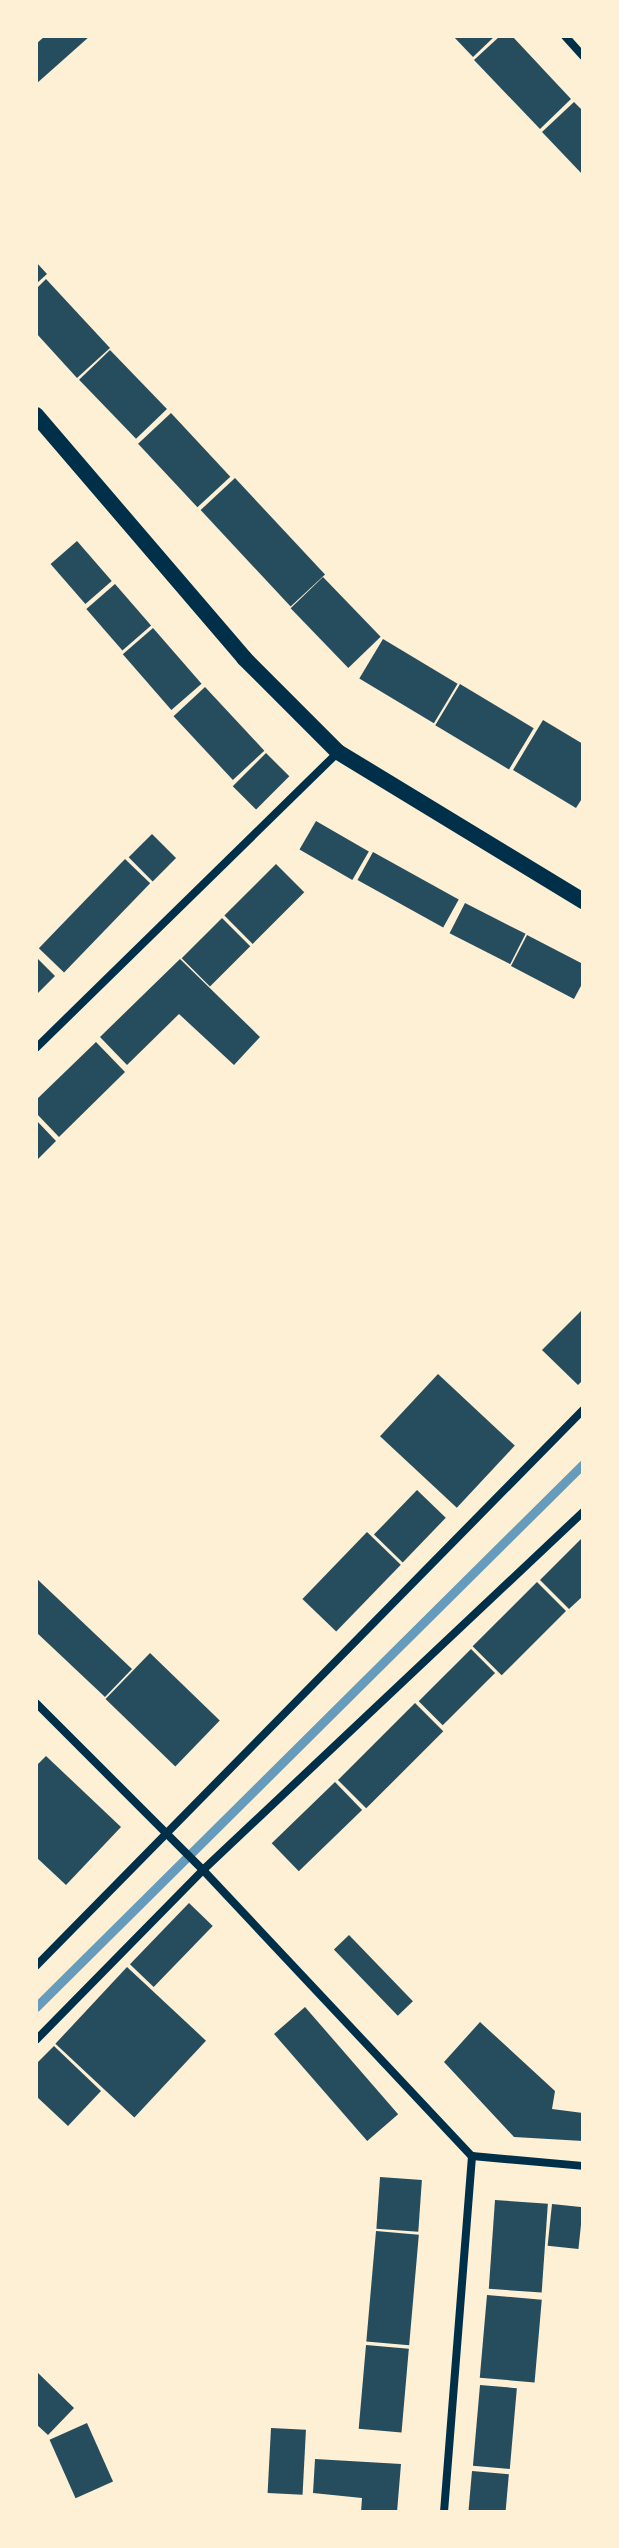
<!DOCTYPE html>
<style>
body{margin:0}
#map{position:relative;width:619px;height:2548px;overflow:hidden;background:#fdf0d5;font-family:Overpass,sans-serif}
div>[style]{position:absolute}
.stream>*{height:9px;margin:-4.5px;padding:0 4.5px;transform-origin:4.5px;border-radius:4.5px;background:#669bbc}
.building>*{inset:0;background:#264d5e;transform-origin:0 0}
.minor>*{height:8px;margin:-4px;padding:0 4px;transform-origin:4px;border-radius:4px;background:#003049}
.secondary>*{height:16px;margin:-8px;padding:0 8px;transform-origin:8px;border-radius:8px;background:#003049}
span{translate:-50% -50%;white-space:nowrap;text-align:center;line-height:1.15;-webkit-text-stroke:6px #fdf0d5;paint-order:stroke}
.frame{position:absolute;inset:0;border:38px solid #fdf0d5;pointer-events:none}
</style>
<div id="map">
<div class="stream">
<i style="left:36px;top:2007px;width:771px;rotate:-44.79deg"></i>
</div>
<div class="building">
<i style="clip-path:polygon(45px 36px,90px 36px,36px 84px,36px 44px)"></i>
<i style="clip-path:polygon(453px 36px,495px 36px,473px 57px)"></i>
<i style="clip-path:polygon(500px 36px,512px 36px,571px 99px,540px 129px,474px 60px)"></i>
<i style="clip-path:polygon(574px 102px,583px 111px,583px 175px,542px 132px)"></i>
<i style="clip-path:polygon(36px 262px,47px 274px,36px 284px)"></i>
<i style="clip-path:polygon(46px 279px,110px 348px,77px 378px,36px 333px,36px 289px)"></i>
<i style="left:110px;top:350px;width:82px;height:43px;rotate:46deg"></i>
<i style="left:171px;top:413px;width:87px;height:45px;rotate:47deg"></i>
<i style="left:235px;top:478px;width:132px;height:47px;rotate:47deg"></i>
<i style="left:77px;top:541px;width:53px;height:35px;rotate:49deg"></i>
<i style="left:323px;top:577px;width:83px;height:45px;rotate:46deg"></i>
<i style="left:115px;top:584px;width:55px;height:38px;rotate:49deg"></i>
<i style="left:153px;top:628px;width:74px;height:40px;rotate:49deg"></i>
<i style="left:383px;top:639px;width:87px;height:46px;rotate:31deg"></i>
<i style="left:460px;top:684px;width:86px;height:48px;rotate:31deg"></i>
<i style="left:205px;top:687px;width:87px;height:43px;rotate:47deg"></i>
<i style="clip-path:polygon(543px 720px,583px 744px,583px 797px,576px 808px,513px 770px)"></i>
<i style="left:266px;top:753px;width:33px;height:47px;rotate:45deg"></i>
<i style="left:316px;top:821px;width:61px;height:33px;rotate:30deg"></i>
<i style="left:152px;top:834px;width:34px;height:33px;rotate:45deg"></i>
<i style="left:373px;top:852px;width:98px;height:32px;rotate:29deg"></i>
<i style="left:125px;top:859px;width:35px;height:124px;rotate:44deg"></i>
<i style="left:276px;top:864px;width:40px;height:73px;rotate:45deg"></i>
<i style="left:465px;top:903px;width:68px;height:34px;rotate:27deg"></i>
<i style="left:222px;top:918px;width:40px;height:57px;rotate:45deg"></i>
<i style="clip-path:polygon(527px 935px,583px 964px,583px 982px,574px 999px,511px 966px)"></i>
<i style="clip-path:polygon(36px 957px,55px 976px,36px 995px)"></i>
<i style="clip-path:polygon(180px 959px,260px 1037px,234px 1065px,179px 1014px,127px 1065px,100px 1037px)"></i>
<i style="clip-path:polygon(96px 1042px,125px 1072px,59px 1137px,36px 1113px,36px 1100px)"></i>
<i style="clip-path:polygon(36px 1120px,56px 1141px,36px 1161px)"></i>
<i style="clip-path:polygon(583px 1309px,583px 1380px,578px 1385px,542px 1350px)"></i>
<i style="left:438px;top:1374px;width:105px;height:85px;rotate:43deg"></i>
<i style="left:417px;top:1490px;width:40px;height:62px;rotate:44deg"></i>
<i style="left:367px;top:1532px;width:47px;height:93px;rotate:44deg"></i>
<i style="clip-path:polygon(583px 1537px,583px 1596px,569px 1609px,540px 1580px)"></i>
<i style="clip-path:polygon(36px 1578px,132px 1669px,105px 1697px,36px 1632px)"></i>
<i style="left:537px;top:1582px;width:41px;height:91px;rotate:45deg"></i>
<i style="left:471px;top:1649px;width:34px;height:74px;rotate:45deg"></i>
<i style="left:150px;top:1653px;width:97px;height:64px;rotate:44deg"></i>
<i style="left:415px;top:1703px;width:40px;height:109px;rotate:45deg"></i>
<i style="clip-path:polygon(46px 1756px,121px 1827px,66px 1885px,36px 1857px,36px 1766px)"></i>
<i style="left:335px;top:1782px;width:39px;height:88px;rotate:46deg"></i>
<i style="left:189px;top:1903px;width:33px;height:85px;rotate:44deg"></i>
<i style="left:349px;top:1935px;width:92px;height:21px;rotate:46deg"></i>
<i style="left:127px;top:1967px;width:108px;height:105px;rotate:43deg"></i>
<i style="left:305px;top:2007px;width:142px;height:41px;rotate:49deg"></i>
<i style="clip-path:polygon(480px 2022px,555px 2091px,552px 2109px,583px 2113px,583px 2141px,514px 2137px,444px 2062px)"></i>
<i style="clip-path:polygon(54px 2046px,101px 2091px,68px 2126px,36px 2096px,36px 2064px)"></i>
<i style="left:380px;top:2177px;width:42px;height:52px;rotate:4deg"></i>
<i style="left:495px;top:2200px;width:53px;height:89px;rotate:4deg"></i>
<i style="left:552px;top:2204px;width:31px;height:42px;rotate:6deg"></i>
<i style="left:376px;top:2231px;width:43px;height:111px;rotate:5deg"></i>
<i style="left:487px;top:2295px;width:55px;height:83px;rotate:5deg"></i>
<i style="left:366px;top:2345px;width:43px;height:84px;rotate:5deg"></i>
<i style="clip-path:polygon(36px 2371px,74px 2408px,48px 2435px,36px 2424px)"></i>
<i style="left:480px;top:2385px;width:37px;height:81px;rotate:5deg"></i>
<i style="left:87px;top:2423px;width:64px;height:41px;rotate:66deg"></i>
<i style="left:271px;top:2428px;width:35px;height:65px;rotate:3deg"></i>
<i style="clip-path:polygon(315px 2459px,401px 2464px,397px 2512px,361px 2512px,362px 2498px,313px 2493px)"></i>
<i style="left:472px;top:2471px;width:37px;height:41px;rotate:5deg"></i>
</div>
<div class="minor">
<i style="left:565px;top:36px;width:27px;rotate:48deg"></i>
<i style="left:36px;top:1048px;width:423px;rotate:-44.4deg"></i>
<i style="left:36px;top:1703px;width:236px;rotate:45deg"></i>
<i style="left:203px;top:1870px;width:393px;rotate:46.8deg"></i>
<i style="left:472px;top:2156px;width:111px;rotate:5.1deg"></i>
<i style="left:36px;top:1966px;width:780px;rotate:-45.47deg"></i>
<i style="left:36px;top:2040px;width:238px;rotate:-45.5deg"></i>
<i style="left:203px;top:1870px;width:522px;rotate:-43.29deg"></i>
<i style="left:444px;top:2512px;width:357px;rotate:-85.5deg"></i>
</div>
<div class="secondary">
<i style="left:36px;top:415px;width:320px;rotate:49.4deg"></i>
<i style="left:244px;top:658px;width:133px;rotate:45deg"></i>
<i style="left:338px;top:752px;width:287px;rotate:31.3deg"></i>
</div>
<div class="frame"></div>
</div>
